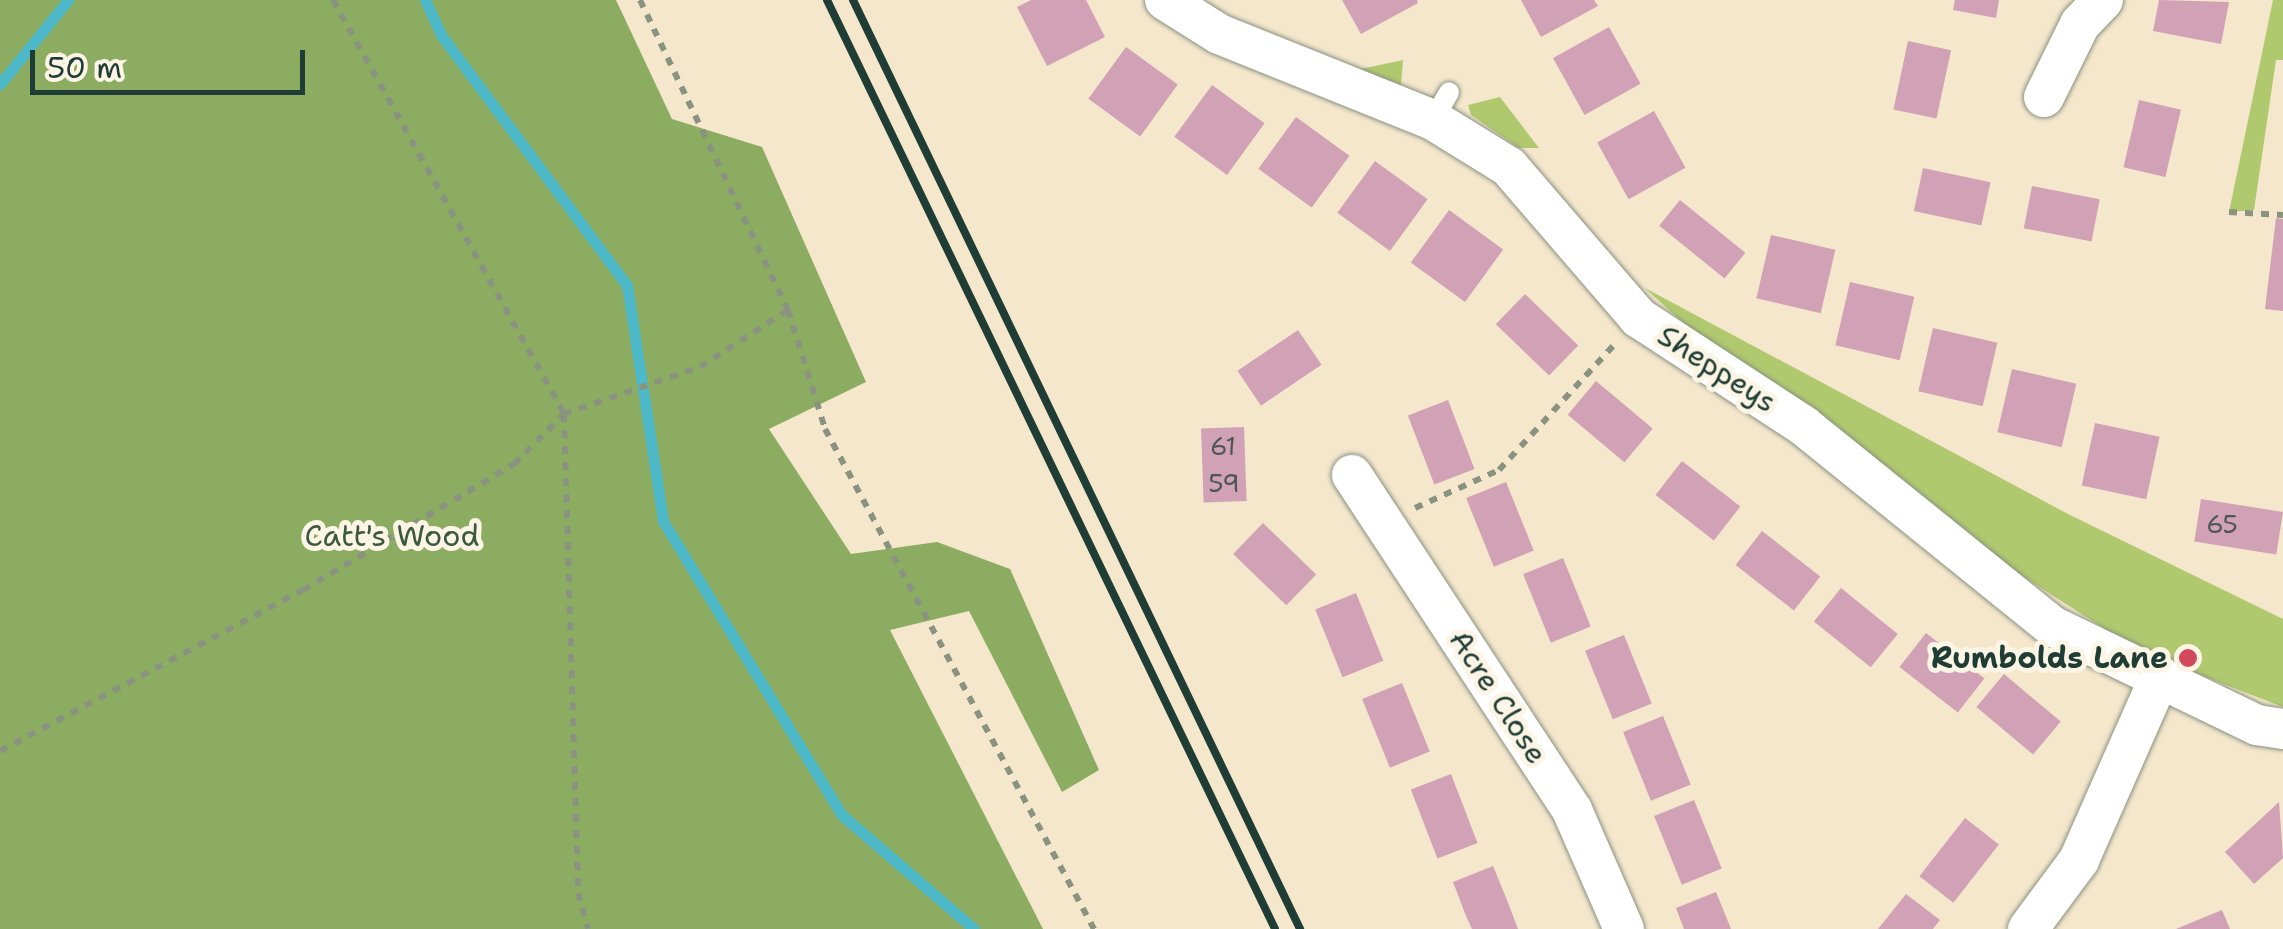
<!DOCTYPE html>
<style>
body{margin:0}
#map{position:relative;width:2283px;height:929px;overflow:hidden;background:#f4e7cc;font-family:"Shantell Sans",sans-serif}
div>[style]{position:absolute}
.green>*{inset:0;background:#b1c96e}
.forest>*{inset:0;background:#8cad61}
.stream>*{height:11px;margin:-5.5px;padding:0 5.5px;transform-origin:5.5px;border-radius:5.5px;background:#4db9c9}
.building>*{inset:0;background:#d1a1b6;transform-origin:0 0}
.path>*{height:6px;margin-top:-3px;transform-origin:0;background:repeating-linear-gradient(90deg,#8a9280 0 8px,transparent 0 16px)}
.roads{filter:drop-shadow(0 0 2px #8a9280) drop-shadow(0 0 2px #8a9280)}
.lane>*{height:20px;margin:-10px;padding:0 10px;transform-origin:10px;border-radius:10px;background:#fff}
.street>*{height:40px;margin:-20px;padding:0 20px;transform-origin:20px;border-radius:20px;background:#fff}
.rail>*{height:8px;margin:-4px;padding:0 4px;transform-origin:4px;border-radius:4px;background:#1f3d34}
.dots>*{width:28px;height:28px;translate:-50% -50%;box-sizing:border-box;border:5px solid #fcf5e5;border-radius:50%}
span{translate:-50% -50%;white-space:nowrap;text-align:center;line-height:1.15;-webkit-text-stroke:10px #fcf5e5;paint-order:stroke}
.number-label{font-size:25px;color:#4c5654}
.number-label span{-webkit-text-stroke-width:0}
.street-label{font-size:30px;color:#1f3d34}
.park-label{font-size:30px;color:#3c5940}
.poi-label{font-size:30px;color:#1f3d34;font-weight:700}
.right{translate:-100% -50%;text-align:right}
.scale{position:absolute;left:30px;top:50px;width:275px;height:45px;box-sizing:border-box;border:5px solid #1f3d34;border-top:0;padding-left:12px;font-size:30px;line-height:35px;white-space:nowrap;color:#1f3d34;-webkit-text-stroke:8px #fcf5e5;paint-order:stroke}
</style>
<div id="map">
<div class="green">
<i style="clip-path:polygon(2273px 0,2283px 0,2283px 60px,2276px 60px,2254px 210px,2229px 212px)"></i>
<i style="clip-path:polygon(1403px 60px,1401px 85px,1356px 70px)"></i>
<i style="clip-path:polygon(1500px 97px,1539px 148px,1519px 148px,1471px 115px,1468px 105px)"></i>
<i style="clip-path:polygon(1645px 288px,2068px 514px,2283px 619px,2283px 707px,2141px 652px,2013px 570px,1682px 322px)"></i>
</div>
<div class="forest">
<i style="clip-path:polygon(0 0,616px 0,672px 119px,762px 147px,866px 382px,769px 429px,851px 554px,937px 542px,1010px 569px,1099px 770px,1062px 792px,969px 611px,890px 630px,1043px 929px,0 929px)"></i>
</div>
<div class="stream">
<i style="left:425px;top:0;width:38px;rotate:65deg"></i>
<i style="left:441px;top:35px;width:312px;rotate:53.4deg"></i>
<i style="left:627px;top:285px;width:239px;rotate:81.3deg"></i>
<i style="left:663px;top:521px;width:344px;rotate:58.7deg"></i>
<i style="left:842px;top:815px;width:174px;rotate:40.8deg"></i>
<i style="left:0;top:84px;width:108px;rotate:-51deg"></i>
</div>
<div class="building">
<i style="clip-path:polygon(1031px 0,1086px 0,1105px 37px,1047px 66px,1017px 7px)"></i>
<i style="clip-path:polygon(1342px 0,1417px 0,1418px 3px,1361px 34px)"></i>
<i style="clip-path:polygon(1521px 0,1594px 0,1598px 6px,1541px 37px)"></i>
<i style="clip-path:polygon(1955px 0,1999px 0,1996px 18px,1953px 10px)"></i>
<i style="clip-path:polygon(2159px 0,2229px 2px,2221px 44px,2153px 31px)"></i>
<i style="left:1609px;top:27px;width:65px;height:64px;rotate:61deg"></i>
<i style="left:1908px;top:41px;width:44px;height:70px;rotate:12deg"></i>
<i style="left:1126px;top:47px;width:64px;height:64px;rotate:36deg"></i>
<i style="left:1212px;top:85px;width:65px;height:64px;rotate:36deg"></i>
<i style="left:2139px;top:100px;width:43px;height:69px;rotate:13deg"></i>
<i style="left:1654px;top:111px;width:65px;height:65px;rotate:61deg"></i>
<i style="left:1296px;top:117px;width:66px;height:64px;rotate:36deg"></i>
<i style="left:1375px;top:161px;width:65px;height:64px;rotate:36deg"></i>
<i style="left:1923px;top:168px;width:69px;height:44px;rotate:12deg"></i>
<i style="left:2032px;top:186px;width:69px;height:43px;rotate:11deg"></i>
<i style="left:1680px;top:200px;width:84px;height:33px;rotate:39deg"></i>
<i style="left:1449px;top:210px;width:67px;height:65px;rotate:36deg"></i>
<i style="clip-path:polygon(2276px 218px,2283px 219px,2283px 311px,2265px 309px)"></i>
<i style="left:1771px;top:235px;width:66px;height:65px;rotate:13deg"></i>
<i style="left:1850px;top:282px;width:66px;height:65px;rotate:13deg"></i>
<i style="left:1525px;top:294px;width:74px;height:42px;rotate:44deg"></i>
<i style="left:1933px;top:328px;width:66px;height:65px;rotate:13deg"></i>
<i style="left:1298px;top:330px;width:42px;height:73px;rotate:56deg"></i>
<i style="left:2012px;top:369px;width:66px;height:65px;rotate:13deg"></i>
<i style="left:1596px;top:381px;width:74px;height:44px;rotate:40deg"></i>
<i style="left:1448px;top:400px;width:74px;height:43px;rotate:69deg"></i>
<i style="left:2095px;top:423px;width:66px;height:64px;rotate:12deg"></i>
<i style="left:1244px;top:427px;width:74px;height:43px;rotate:88deg"></i>
<i style="left:1682px;top:461px;width:74px;height:43px;rotate:38deg"></i>
<i style="left:1506px;top:482px;width:74px;height:43px;rotate:68deg"></i>
<i style="left:2201px;top:499px;width:83px;height:43px;rotate:9deg"></i>
<i style="left:1263px;top:523px;width:74px;height:43px;rotate:44deg"></i>
<i style="left:1762px;top:531px;width:74px;height:43px;rotate:38deg"></i>
<i style="left:1563px;top:558px;width:74px;height:43px;rotate:68deg"></i>
<i style="left:1841px;top:588px;width:73px;height:43px;rotate:39deg"></i>
<i style="left:1356px;top:593px;width:73px;height:44px;rotate:68deg"></i>
<i style="left:1926px;top:633px;width:74px;height:43px;rotate:38deg"></i>
<i style="left:1624px;top:635px;width:74px;height:42px;rotate:68deg"></i>
<i style="left:2004px;top:674px;width:74px;height:43px;rotate:40deg"></i>
<i style="left:1402px;top:683px;width:74px;height:43px;rotate:68deg"></i>
<i style="left:1663px;top:716px;width:74px;height:43px;rotate:68deg"></i>
<i style="left:1451px;top:774px;width:74px;height:43px;rotate:69deg"></i>
<i style="left:1694px;top:800px;width:74px;height:43px;rotate:68deg"></i>
<i style="clip-path:polygon(2279px 802px,2283px 858px,2254px 884px,2225px 852px)"></i>
<i style="left:1965px;top:818px;width:43px;height:74px;rotate:38deg"></i>
<i style="clip-path:polygon(1493px 866px,1507px 900px,1518px 929px,1472px 929px,1466px 916px,1453px 882px)"></i>
<i style="clip-path:polygon(1716px 892px,1731px 929px,1684px 929px,1676px 908px)"></i>
<i style="clip-path:polygon(1906px 894px,1940px 920px,1933px 929px,1878px 929px)"></i>
<i style="clip-path:polygon(2222px 910px,2230px 929px,2176px 929px,2188px 924px)"></i>
</div>
<div class="path">
<i style="left:333px;top:0;width:474px;rotate:60.8deg"></i>
<i style="left:564px;top:414px;width:479px;rotate:88.3deg"></i>
<i style="left:578px;top:893px;width:37px;rotate:74deg"></i>
<i style="left:640px;top:0;width:344px;rotate:64.5deg"></i>
<i style="left:788px;top:310px;width:125px;rotate:72.7deg"></i>
<i style="left:825px;top:429px;width:568px;rotate:61.72deg"></i>
<i style="left:2229px;top:212px;width:54px;rotate:3.2deg"></i>
<i style="left:1415px;top:508px;width:92px;rotate:-24.3deg"></i>
<i style="left:1499px;top:470px;width:170px;rotate:-47.4deg"></i>
<i style="left:0;top:751px;width:343px;rotate:-28deg"></i>
<i style="left:303px;top:590px;width:246px;rotate:-30.8deg"></i>
<i style="left:514px;top:464px;width:71px;rotate:-45deg"></i>
<i style="left:564px;top:414px;width:144px;rotate:-19.1deg"></i>
<i style="left:700px;top:367px;width:105px;rotate:-32.9deg"></i>
</div>
<div class="roads">
<div class="lane">
<i style="left:1433px;top:120px;width:32px;rotate:-60deg"></i>
</div>
<div class="street">
<i style="left:1165px;top:0;width:64px;rotate:32.2deg"></i>
<i style="left:1219px;top:34px;width:231px;rotate:21.9deg"></i>
<i style="left:1433px;top:120px;width:89px;rotate:31.7deg"></i>
<i style="left:1509px;top:167px;width:199px;rotate:49.3deg"></i>
<i style="left:1639px;top:318px;width:197px;rotate:33.2deg"></i>
<i style="left:1804px;top:426px;width:319px;rotate:38.9deg"></i>
<i style="left:2052px;top:626px;width:228px;rotate:25.8deg"></i>
<i style="left:2257px;top:725px;width:26px;rotate:9deg"></i>
<i style="left:2044px;top:97px;width:81px;rotate:-63.7deg"></i>
<i style="left:2080px;top:24px;width:33px;rotate:-46deg"></i>
<i style="left:1352px;top:475px;width:401px;rotate:56.7deg"></i>
<i style="left:1572px;top:810px;width:130px;rotate:66.4deg"></i>
<i style="left:2028px;top:929px;width:86px;rotate:-53.5deg"></i>
<i style="left:2079px;top:860px;width:201px;rotate:-66.2deg"></i>
</div>
</div>
<div class="rail">
<i style="left:827px;top:0;width:1031px;rotate:64.25deg"></i>
<i style="left:853px;top:0;width:1031px;rotate:64.3deg"></i>
</div>
<div class="dots">
<i style="left:2188px;top:658px;background:#d1495b"></i>
</div>
<div class="number-label">
<span style="left:1223px;top:446px">61</span>
<span style="left:1224px;top:483px">59</span>
<span style="left:2222px;top:524px">65</span>
</div>
<div class="street-label">
<span style="left:1717px;top:369px;rotate:33deg">Sheppeys</span>
<span style="left:1498px;top:697px;rotate:57deg">Acre Close</span>
</div>
<div class="park-label">
<span style="left:392px;top:536px">Catt's Wood</span>
</div>
<div class="poi-label">
<span class="right" style="left:2168px;top:658px">Rumbolds Lane</span>
</div>
<div class="scale">50 m</div>
</div>
